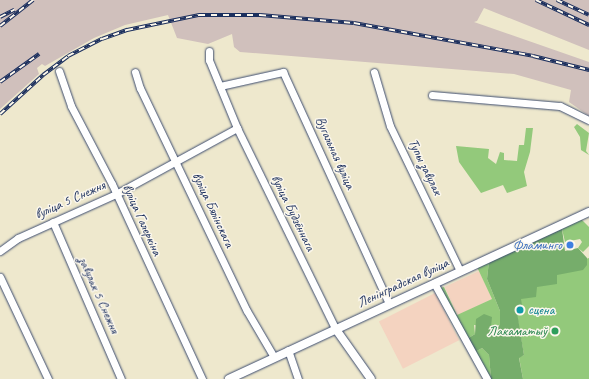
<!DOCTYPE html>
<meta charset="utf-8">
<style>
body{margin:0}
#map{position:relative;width:589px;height:379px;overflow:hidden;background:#eee8cd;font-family:Caveat,sans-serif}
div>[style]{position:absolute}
.built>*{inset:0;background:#f4d3c0;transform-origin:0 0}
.industrial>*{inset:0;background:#d0c0bc}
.green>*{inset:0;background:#93c97b}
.forest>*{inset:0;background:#76ad6b}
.roads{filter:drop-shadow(0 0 1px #3b4b6f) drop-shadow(0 0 1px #3b4b6f)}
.minor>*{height:7px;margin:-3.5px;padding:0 3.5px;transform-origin:3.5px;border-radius:3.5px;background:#fff}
.tertiary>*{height:8px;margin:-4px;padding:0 4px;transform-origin:4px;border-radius:4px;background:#fff}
.rail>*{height:3.5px;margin-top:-1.75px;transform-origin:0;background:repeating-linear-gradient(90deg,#fbf7ec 0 6px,#1b2f5e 0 12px);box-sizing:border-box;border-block:1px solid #1b2f5e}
.dots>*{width:11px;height:11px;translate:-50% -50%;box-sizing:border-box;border:2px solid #fbf7ec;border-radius:50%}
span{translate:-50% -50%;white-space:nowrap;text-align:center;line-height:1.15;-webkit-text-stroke:3px #fbf7ec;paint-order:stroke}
.street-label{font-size:14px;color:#1b2f5e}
.shop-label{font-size:14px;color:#366cbe}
.right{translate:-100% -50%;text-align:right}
.culture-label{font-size:14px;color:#0d838f}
.left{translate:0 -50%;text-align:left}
.leisure-label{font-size:14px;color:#27864d}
</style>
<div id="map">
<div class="built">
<i style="left:479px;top:271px;width:31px;height:38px;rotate:65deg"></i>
<i style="left:435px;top:293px;width:53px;height:63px;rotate:63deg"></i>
</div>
<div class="industrial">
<i style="clip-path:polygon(0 0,589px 0,589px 50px,484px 8px,477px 21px,474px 22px,589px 62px,589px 116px,569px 102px,571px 90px,514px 74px,240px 52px,234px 47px,232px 34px,208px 44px,177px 38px,168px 15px,125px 25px,94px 38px,45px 66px,42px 64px,37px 68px,39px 74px,0 109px)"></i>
</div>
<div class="green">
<i style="clip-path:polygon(577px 124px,589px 133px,586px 151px,589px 155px,581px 150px,580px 137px,574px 127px)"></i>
<i style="clip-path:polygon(526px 128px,533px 128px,530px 152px,524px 172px,527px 186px,507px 193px,503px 185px,481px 193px,459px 162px,456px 146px,489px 149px,488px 158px,496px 164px,500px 152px,504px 153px,504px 160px,517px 161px,519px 145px,524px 145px)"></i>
<i style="clip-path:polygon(581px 219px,589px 227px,589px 246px,583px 252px,578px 248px,582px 242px,580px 239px,565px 242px,562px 229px)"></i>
<i style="clip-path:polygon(589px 258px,589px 379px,523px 379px,519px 357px,524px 355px,511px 282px)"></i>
<i style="clip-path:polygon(489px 261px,487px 279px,500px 311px,500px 324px,496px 328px,474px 325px,475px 334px,467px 339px,440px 288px,444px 287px,457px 315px,492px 299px,477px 267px)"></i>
<i style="clip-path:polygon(482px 348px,489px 355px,491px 379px,475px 352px)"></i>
</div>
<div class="forest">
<i style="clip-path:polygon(562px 229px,565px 251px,578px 248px,587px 258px,587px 265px,583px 270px,557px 275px,557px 284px,537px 287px,536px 297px,521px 299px,522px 305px,516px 306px,524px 355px,519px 358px,523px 379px,491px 379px,489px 355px,482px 348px,475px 352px,467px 339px,475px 334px,476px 319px,484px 314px,492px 317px,491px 327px,496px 328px,500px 324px,500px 311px,487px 279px,489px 261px)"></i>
</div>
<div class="roads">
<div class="minor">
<i style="left:209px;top:51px;width:9px;rotate:90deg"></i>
<i style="left:209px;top:60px;width:74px;rotate:67.6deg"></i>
<i style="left:237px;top:128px;width:223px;rotate:63.9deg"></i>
<i style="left:59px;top:71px;width:37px;rotate:71deg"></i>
<i style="left:71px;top:106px;width:88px;rotate:62.3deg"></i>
<i style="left:112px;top:184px;width:215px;rotate:65.2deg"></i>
<i style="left:135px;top:72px;width:17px;rotate:73deg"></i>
<i style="left:140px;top:88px;width:247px;rotate:64.4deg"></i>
<i style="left:247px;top:311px;width:53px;rotate:59.6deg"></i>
<i style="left:374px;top:72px;width:56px;rotate:73.5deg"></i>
<i style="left:390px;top:126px;width:161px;rotate:64.2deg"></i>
<i style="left:220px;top:86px;width:65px;rotate:-12.5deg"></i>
<i style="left:283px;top:72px;width:255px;rotate:65.4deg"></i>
<i style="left:432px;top:95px;width:128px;rotate:4.9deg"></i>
<i style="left:560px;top:106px;width:32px;rotate:26deg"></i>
<i style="left:53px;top:222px;width:171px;rotate:66.6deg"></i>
<i style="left:0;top:251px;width:22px;rotate:-36deg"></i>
<i style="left:18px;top:238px;width:107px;rotate:-24.2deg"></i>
<i style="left:116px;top:194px;width:138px;rotate:-28.6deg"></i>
<i style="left:0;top:277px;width:113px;rotate:64.8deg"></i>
<i style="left:434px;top:283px;width:110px;rotate:61.1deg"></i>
<i style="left:288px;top:350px;width:31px;rotate:71deg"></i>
</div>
<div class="tertiary">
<i style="left:335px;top:328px;width:62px;rotate:54.8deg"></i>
<i style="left:229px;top:379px;width:397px;rotate:-24.9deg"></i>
</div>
</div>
<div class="rail">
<i style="left:536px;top:0;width:59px;rotate:25.3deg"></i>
<i style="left:557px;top:0;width:35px;rotate:25deg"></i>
<i style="left:0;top:17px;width:16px;rotate:-27deg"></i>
<i style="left:0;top:26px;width:42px;rotate:-38.2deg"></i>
<i style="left:0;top:82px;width:48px;rotate:-35.7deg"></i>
<i style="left:0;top:114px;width:58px;rotate:-42.2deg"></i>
<i style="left:43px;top:75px;width:31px;rotate:-37deg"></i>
<i style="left:68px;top:56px;width:38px;rotate:-27deg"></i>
<i style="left:102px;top:39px;width:27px;rotate:-20deg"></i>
<i style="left:127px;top:30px;width:74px;rotate:-11.8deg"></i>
<i style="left:199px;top:15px;width:61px"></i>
<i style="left:260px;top:15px;width:94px;rotate:4.9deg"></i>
<i style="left:354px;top:23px;width:182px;rotate:10.4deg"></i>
<i style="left:533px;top:56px;width:58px;rotate:14deg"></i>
</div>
<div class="dots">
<i style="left:570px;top:245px;background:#3f7fe0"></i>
<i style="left:520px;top:310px;background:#0f9aa8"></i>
<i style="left:555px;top:331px;background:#2e9e5b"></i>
</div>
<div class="street-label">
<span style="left:335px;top:153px;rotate:66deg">Вугальная вуліца</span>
<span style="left:425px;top:167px;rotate:64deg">Тупы завулак</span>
<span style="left:70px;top:200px;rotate:-24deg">вуліца 5 Снежня</span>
<span style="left:213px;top:210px;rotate:65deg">вуліца Бялінскага</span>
<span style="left:293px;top:213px;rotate:64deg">вуліца Будзённага</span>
<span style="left:142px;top:220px;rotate:66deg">вуліца Галеркіна</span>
<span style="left:403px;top:283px;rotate:-25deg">Ленінградская вуліца</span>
<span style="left:99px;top:295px;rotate:66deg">завулак 5 Снежня</span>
</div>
<div class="shop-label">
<span class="right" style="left:562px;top:245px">Фламинго</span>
</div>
<div class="culture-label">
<span class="left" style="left:528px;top:310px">сцена</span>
</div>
<div class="leisure-label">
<span class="right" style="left:547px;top:331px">Лакаматыў</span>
</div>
</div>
